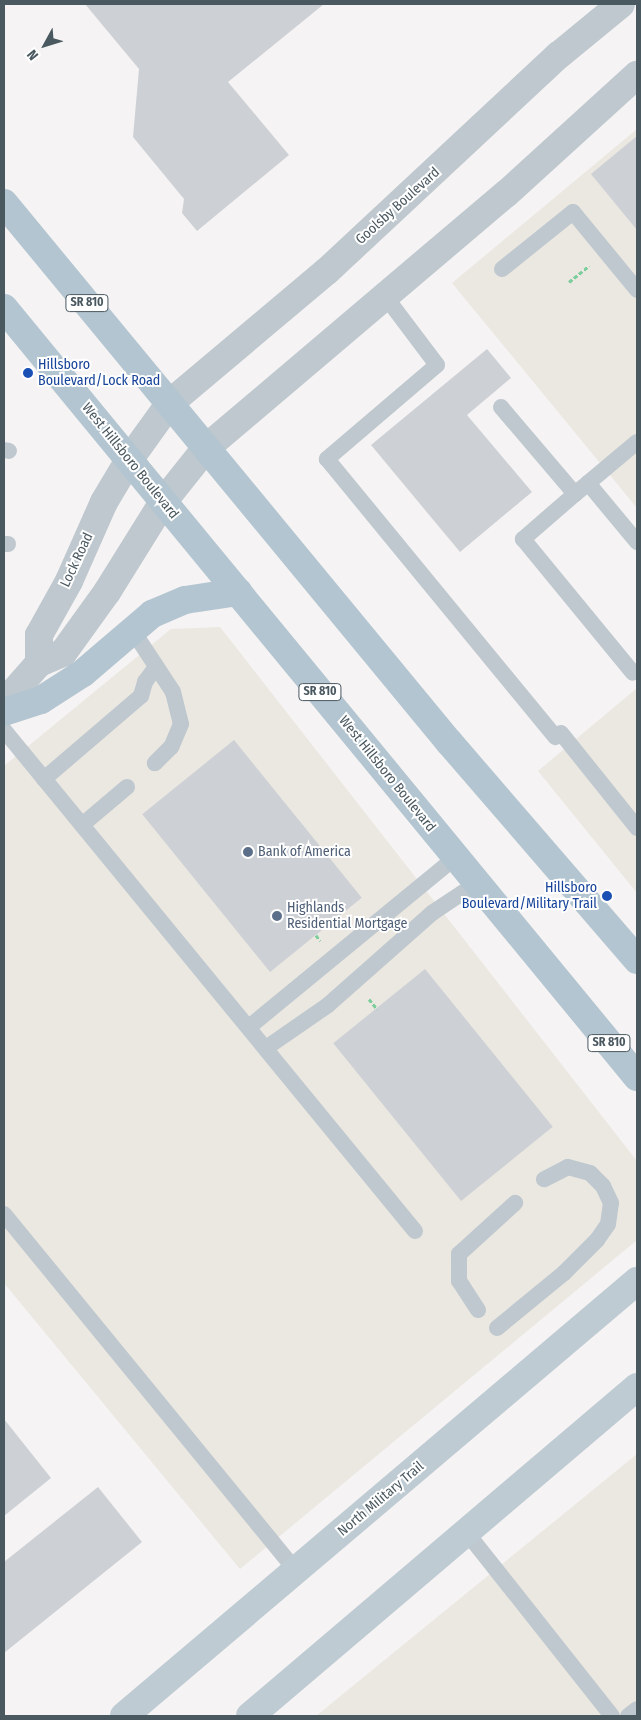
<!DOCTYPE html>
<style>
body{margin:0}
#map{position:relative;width:641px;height:1720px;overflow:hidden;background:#f5f3f3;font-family:"Fira Sans Condensed",sans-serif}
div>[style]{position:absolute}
.commercial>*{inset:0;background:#ebe7e1}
.building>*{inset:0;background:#cdd0d5;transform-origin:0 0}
.path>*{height:3px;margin-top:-1.5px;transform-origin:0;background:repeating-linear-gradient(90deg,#7bce9c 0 4px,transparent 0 6.5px)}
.lane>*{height:16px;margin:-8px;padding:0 8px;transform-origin:8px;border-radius:8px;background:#bec8ce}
.street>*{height:28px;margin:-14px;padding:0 14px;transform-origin:14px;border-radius:14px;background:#bec8ce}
.secondary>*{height:28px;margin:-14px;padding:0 14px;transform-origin:14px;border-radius:14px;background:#bfcbd3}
.primary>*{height:28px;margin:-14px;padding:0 14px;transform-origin:14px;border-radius:14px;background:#b3c5d0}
.dots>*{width:14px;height:14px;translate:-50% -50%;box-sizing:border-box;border:2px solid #fff;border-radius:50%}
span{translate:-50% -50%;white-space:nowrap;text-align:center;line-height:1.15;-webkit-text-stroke:4px #fff;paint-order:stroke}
.shield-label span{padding:1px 4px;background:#fff;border:1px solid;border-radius:4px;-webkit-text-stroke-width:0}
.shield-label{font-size:12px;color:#4a5860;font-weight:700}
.street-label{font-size:14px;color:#4a5860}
.transit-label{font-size:14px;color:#164399}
.left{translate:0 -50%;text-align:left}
.right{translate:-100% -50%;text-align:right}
.service-label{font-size:14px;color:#4e5e75}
.frame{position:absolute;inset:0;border:5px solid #4a5860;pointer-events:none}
.north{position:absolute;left:20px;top:20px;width:50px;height:50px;-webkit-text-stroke:4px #fff;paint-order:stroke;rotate:231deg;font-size:14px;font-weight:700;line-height:20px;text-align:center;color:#4a5860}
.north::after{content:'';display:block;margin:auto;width:18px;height:22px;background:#4a5860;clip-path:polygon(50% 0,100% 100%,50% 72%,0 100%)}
</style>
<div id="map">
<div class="commercial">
<i style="clip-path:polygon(637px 129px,637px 508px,452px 283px)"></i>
<i style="clip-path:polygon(220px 627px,637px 1161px,637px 1240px,240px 1569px,4px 1283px,4px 766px,171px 629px)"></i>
<i style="clip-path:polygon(637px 688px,637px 893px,538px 771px)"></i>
<i style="clip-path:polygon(637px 1454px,637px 1716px,316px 1716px)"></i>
</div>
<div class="building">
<i style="clip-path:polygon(85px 4px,324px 4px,228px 82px,289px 155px,197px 231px,182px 213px,184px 199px,133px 137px,139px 69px)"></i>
<i style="clip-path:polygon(637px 136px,637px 230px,591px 174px)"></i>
<i style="clip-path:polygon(487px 349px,511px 378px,467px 415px,532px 492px,460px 552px,371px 445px)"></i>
<i style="left:234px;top:740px;width:203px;height:118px;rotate:51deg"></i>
<i style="left:425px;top:969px;width:203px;height:118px;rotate:51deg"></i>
<i style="clip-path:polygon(4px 1419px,51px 1478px,4px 1516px)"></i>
<i style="clip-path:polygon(98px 1487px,142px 1542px,4px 1653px,4px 1562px)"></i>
</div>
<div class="path">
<i style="left:569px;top:282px;width:26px;rotate:-39deg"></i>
<i style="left:316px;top:935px;width:7px;rotate:56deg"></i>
<i style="left:369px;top:999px;width:13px;rotate:51deg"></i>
</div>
<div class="lane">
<i style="left:502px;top:269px;width:91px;rotate:-38.8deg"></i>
<i style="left:573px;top:212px;width:101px;rotate:50.6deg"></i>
<i style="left:385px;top:296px;width:86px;rotate:53deg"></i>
<i style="left:437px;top:365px;width:145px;rotate:139.5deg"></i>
<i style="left:327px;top:459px;width:360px;rotate:50.6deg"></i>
<i style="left:501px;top:407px;width:114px;rotate:49.6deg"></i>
<i style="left:575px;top:494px;width:69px;rotate:139.1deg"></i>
<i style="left:523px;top:539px;width:173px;rotate:50.6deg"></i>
<i style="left:4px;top:450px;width:5px;rotate:11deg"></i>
<i style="left:588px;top:483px;width:77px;rotate:50.3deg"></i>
<i style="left:575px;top:494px;width:81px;rotate:-40deg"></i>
<i style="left:4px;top:544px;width:4px"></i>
<i style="left:133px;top:631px;width:73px;rotate:56.7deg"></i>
<i style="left:173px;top:692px;width:33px;rotate:76deg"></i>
<i style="left:181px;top:724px;width:25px;rotate:113deg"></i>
<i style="left:171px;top:747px;width:23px;rotate:135deg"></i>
<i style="left:4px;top:730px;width:648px;rotate:50.64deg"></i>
<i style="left:561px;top:733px;width:122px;rotate:51.3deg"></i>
<i style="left:44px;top:779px;width:128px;rotate:-40.6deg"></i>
<i style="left:141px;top:696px;width:15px;rotate:-74deg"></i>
<i style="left:145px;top:682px;width:19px;rotate:-54deg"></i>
<i style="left:82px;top:825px;width:59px;rotate:-40.2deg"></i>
<i style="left:249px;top:1027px;width:268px;rotate:-39.4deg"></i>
<i style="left:266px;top:1048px;width:75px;rotate:-34.7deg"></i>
<i style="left:328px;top:1005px;width:139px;rotate:-41.5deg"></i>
<i style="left:432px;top:913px;width:54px;rotate:-33.7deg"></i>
<i style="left:4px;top:1214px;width:460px;rotate:50.7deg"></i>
<i style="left:478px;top:1310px;width:35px;rotate:-123deg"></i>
<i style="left:459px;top:1281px;width:27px;rotate:-90deg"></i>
<i style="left:459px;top:1254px;width:76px;rotate:-42.3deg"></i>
<i style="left:497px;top:1328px;width:87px;rotate:-39.4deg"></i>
<i style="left:564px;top:1273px;width:47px;rotate:-45deg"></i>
<i style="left:597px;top:1240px;width:19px;rotate:-55deg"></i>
<i style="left:608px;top:1224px;width:21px;rotate:-82deg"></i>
<i style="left:611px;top:1203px;width:19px;rotate:-115deg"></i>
<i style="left:603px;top:1186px;width:18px;rotate:-135deg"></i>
<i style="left:590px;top:1173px;width:23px;rotate:-165deg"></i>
<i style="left:568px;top:1167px;width:27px;rotate:153deg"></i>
<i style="left:467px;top:1533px;width:233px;rotate:51.6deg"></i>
<i style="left:628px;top:1716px;width:11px;rotate:-38deg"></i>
</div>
<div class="street">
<i style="left:39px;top:663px;width:28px;rotate:-90deg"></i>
<i style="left:39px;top:635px;width:62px;rotate:-60.9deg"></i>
<i style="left:69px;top:581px;width:86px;rotate:-66.1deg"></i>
<i style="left:104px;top:502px;width:49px;rotate:-59.2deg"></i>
<i style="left:129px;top:460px;width:70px;rotate:-54.3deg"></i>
<i style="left:170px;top:403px;width:205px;rotate:-40.1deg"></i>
<i style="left:327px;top:271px;width:317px;rotate:-43deg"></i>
<i style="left:559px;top:55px;width:80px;rotate:-39.4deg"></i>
<i style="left:4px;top:703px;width:53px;rotate:-48.8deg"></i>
<i style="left:39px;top:663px;width:26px;rotate:-23deg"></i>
<i style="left:63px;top:653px;width:75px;rotate:-54.2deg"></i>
<i style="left:107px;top:592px;width:106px;rotate:-58.1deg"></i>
<i style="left:163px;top:502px;width:69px;rotate:-51.5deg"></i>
<i style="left:206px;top:448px;width:393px;rotate:-40.3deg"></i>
<i style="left:506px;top:194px;width:177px;rotate:-42.3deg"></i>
</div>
<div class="secondary">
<i style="left:124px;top:1716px;width:673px;rotate:-40.3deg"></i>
<i style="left:250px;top:1716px;width:508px;rotate:-40.37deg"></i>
</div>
<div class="primary">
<i style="left:4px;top:203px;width:699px;rotate:50.46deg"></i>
<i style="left:449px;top:742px;width:288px;rotate:49.2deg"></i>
<i style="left:4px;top:308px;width:996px;rotate:50.54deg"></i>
<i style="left:4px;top:712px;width:39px;rotate:-18deg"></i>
<i style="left:41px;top:700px;width:50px;rotate:-32.7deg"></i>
<i style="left:83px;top:673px;width:91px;rotate:-40.5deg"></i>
<i style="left:152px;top:614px;width:36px;rotate:-23deg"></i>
<i style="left:185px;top:600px;width:54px;rotate:-8.6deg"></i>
</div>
<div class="dots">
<i style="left:28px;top:373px;background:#1a4fb4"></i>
<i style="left:248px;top:852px;background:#5c6f8a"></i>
<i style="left:607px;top:896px;background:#1a4fb4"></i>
<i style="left:277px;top:916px;background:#5c6f8a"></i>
</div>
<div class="shield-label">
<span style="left:87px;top:303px">SR 810</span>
<span style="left:320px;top:692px">SR 810</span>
<span style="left:609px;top:1043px">SR 810</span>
</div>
<div class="street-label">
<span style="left:398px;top:206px;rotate:-42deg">Goolsby Boulevard</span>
<span style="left:130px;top:461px;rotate:51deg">West Hillsboro Boulevard</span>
<span style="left:77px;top:560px;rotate:-65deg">Lock Road</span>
<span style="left:387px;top:774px;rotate:51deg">West Hillsboro Boulevard</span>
<span style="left:381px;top:1499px;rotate:-40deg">North Military Trail</span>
</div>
<div class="transit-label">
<span class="left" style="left:38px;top:373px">Hillsboro<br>Boulevard/Lock Road</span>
<span class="right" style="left:597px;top:896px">Hillsboro<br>Boulevard/Military Trail</span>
</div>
<div class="service-label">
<span class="left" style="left:258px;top:852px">Bank of America</span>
<span class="left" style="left:287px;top:916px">Highlands<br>Residential Mortgage</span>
</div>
<div class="frame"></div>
<div class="north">N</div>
</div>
